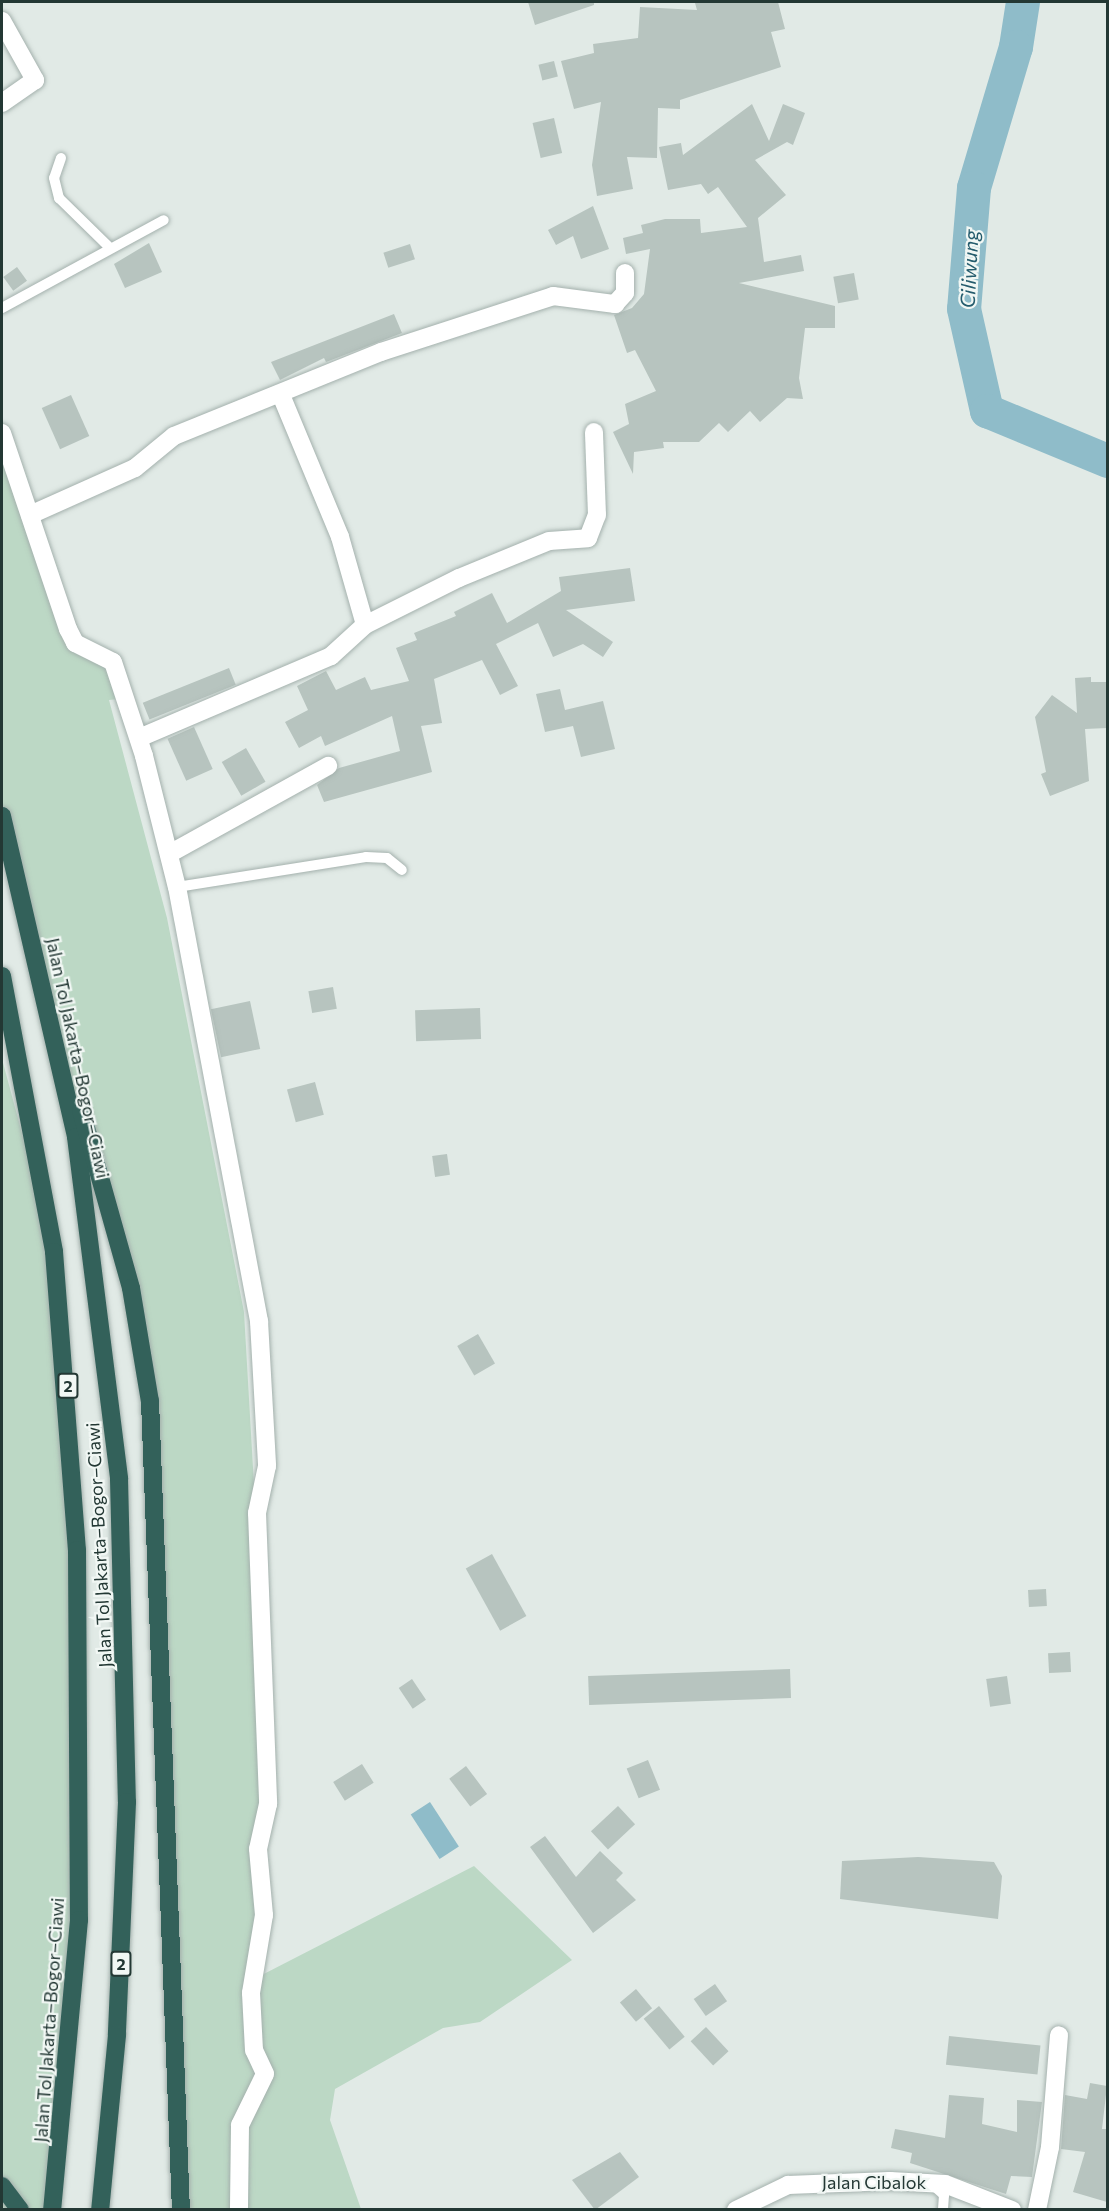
<!DOCTYPE html>
<meta charset="utf-8">
<style>
body{margin:0}
#map{position:relative;width:1109px;height:2211px;overflow:hidden;background:#e1eae6;font-family:Commissioner,sans-serif}
div>[style]{position:absolute}
.green>*{inset:0;background:#bcd8c5}
.water>*{inset:0;background:#8fbcc9;transform-origin:0 0}
.river>*{height:34px;margin:-17px;padding:0 17px;transform-origin:17px;border-radius:17px;background:#8fbcc9}
.building>*{inset:0;background:#b7c4bf;transform-origin:0 0}
.roads{filter:drop-shadow(0 0 2px #a4b1ad) drop-shadow(0 0 2px #a4b1ad)}
.service>*{height:10px;margin:-5px;padding:0 5px;transform-origin:5px;border-radius:5px;background:#fff}
.minor>*{height:18px;margin:-9px;padding:0 9px;transform-origin:9px;border-radius:9px;background:#fff}
.motorway>*{height:18px;margin:-9px;padding:0 9px;transform-origin:9px;border-radius:9px;background:#33615a}
span{translate:-50% -50%;white-space:nowrap;text-align:center;line-height:1.15;-webkit-text-stroke:4.5px #f1f7f4;paint-order:stroke}
.shield-label span{padding:2px 4px;background:#f1f7f4;border:2px solid;border-radius:4px;-webkit-text-stroke-width:0}
.shield-label{font-size:16px;color:#233834;font-weight:700}
.street-label{font-size:18px;color:#233834}
.water-label{font-size:20px;color:#255c6d;font-style:italic}
.frame{position:absolute;inset:0;border:3px solid #233834;pointer-events:none}
</style>
<div id="map">
<div class="green">
<i style="clip-path:polygon(2px 435px,68px 629px,96px 651px,127px 698px,109px 700px,167px 918px,244px 1312px,267px 1711px,256px 1978px,474px 1866px,572px 1960px,480px 2022px,443px 2028px,335px 2089px,330px 2120px,361px 2209px,181px 2209px,156px 1465px,99px 1168px,53px 1020px,2px 816px)"></i>
<i style="clip-path:polygon(2px 1059px,54px 1252px,69px 1393px,79px 1801px,55px 2210px,2px 2209px)"></i>
</div>
<div class="water">
<i style="left:430px;top:1802px;width:53px;height:23px;rotate:57deg"></i>
</div>
<div class="river">
<i style="left:1023px;top:2px;width:46px;rotate:98.8deg"></i>
<i style="left:1016px;top:47px;width:147px;rotate:106.6deg"></i>
<i style="left:974px;top:188px;width:121px;rotate:94.7deg"></i>
<i style="left:964px;top:309px;width:105px;rotate:77.3deg"></i>
<i style="left:987px;top:411px;width:131px;rotate:22.5deg"></i>
</div>
<div class="building">
<i style="clip-path:polygon(528px 2px,594px 2px,594px 5px,535px 25px)"></i>
<i style="clip-path:polygon(704px 2px,778px 2px,785px 29px,771px 32px,781px 67px,680px 100px,680px 109px,658px 108px,657px 158px,627px 157px,633px 189px,597px 196px,592px 165px,601px 102px,574px 109px,561px 61px,594px 53px,593px 44px,638px 38px,640px 7px,697px 10px,695px 3px)"></i>
<i style="left:554px;top:61px;width:16px;height:16px;rotate:76deg"></i>
<i style="clip-path:polygon(752px 104px,769px 141px,783px 104px,805px 113px,793px 145px,787px 142px,755px 160px,786px 195px,758px 218px,764px 262px,801px 255px,804px 271px,739px 283px,835px 306px,835px 328px,805px 328px,799px 378px,803px 399px,787px 398px,760px 422px,750px 411px,728px 432px,719px 423px,699px 442px,663px 442px,664px 448px,634px 452px,633px 474px,613px 432px,629px 424px,625px 404px,656px 391px,635px 350px,627px 353px,614px 315px,632px 308px,644px 294px,650px 249px,626px 254px,623px 238px,643px 233px,641px 225px,665px 219px,700px 219px,701px 233px,747px 227px,718px 187px,708px 194px,701px 184px,668px 190px,659px 147px,681px 143px,683px 155px)"></i>
<i style="left:554px;top:118px;width:36px;height:22px;rotate:77deg"></i>
<i style="clip-path:polygon(593px 206px,609px 249px,581px 259px,573px 236px,556px 245px,548px 230px)"></i>
<i style="clip-path:polygon(149px 243px,162px 272px,125px 288px,114px 264px)"></i>
<i style="left:410px;top:244px;width:16px;height:28px;rotate:72deg"></i>
<i style="left:17px;top:267px;width:17px;height:17px;rotate:54deg"></i>
<i style="left:854px;top:273px;width:27px;height:21px;rotate:80deg"></i>
<i style="clip-path:polygon(394px 314px,402px 333px,326px 362px,324px 358px,280px 380px,271px 362px)"></i>
<i style="left:71px;top:395px;width:45px;height:32px;rotate:66deg"></i>
<i style="clip-path:polygon(630px 568px,635px 601px,566px 610px,613px 642px,603px 657px,583px 644px,553px 657px,538px 623px,496px 644px,518px 686px,500px 695px,482px 660px,434px 679px,442px 723px,421px 726px,432px 772px,324px 802px,317px 785px,339px 768px,400px 751px,392px 716px,325px 746px,321px 736px,299px 748px,285px 722px,308px 710px,297px 686px,326px 671px,336px 690px,365px 677px,371px 690px,409px 681px,396px 648px,417px 640px,414px 633px,456px 616px,454px 612px,492px 593px,507px 623px,561px 591px,559px 577px)"></i>
<i style="left:229px;top:668px;width:18px;height:93px;rotate:68deg"></i>
<i style="clip-path:polygon(1091px 677px,1091px 682px,1107px 682px,1107px 728px,1085px 729px,1089px 781px,1050px 796px,1041px 774px,1046px 772px,1035px 717px,1052px 695px,1077px 713px,1075px 678px)"></i>
<i style="clip-path:polygon(560px 689px,565px 710px,603px 701px,615px 749px,581px 757px,573px 726px,545px 732px,536px 694px)"></i>
<i style="left:194px;top:727px;width:46px;height:29px;rotate:66deg"></i>
<i style="left:246px;top:748px;width:39px;height:28px;rotate:60deg"></i>
<i style="left:333px;top:987px;width:22px;height:25px;rotate:80deg"></i>
<i style="left:250px;top:1001px;width:49px;height:40px;rotate:78deg"></i>
<i style="left:480px;top:1008px;width:31px;height:65px;rotate:88deg"></i>
<i style="left:315px;top:1082px;width:34px;height:29px;rotate:75deg"></i>
<i style="left:447px;top:1154px;width:21px;height:15px;rotate:82deg"></i>
<i style="left:478px;top:1334px;width:34px;height:24px;rotate:60deg"></i>
<i style="left:492px;top:1554px;width:71px;height:30px;rotate:61deg"></i>
<i style="left:1046px;top:1589px;width:17px;height:18px;rotate:87deg"></i>
<i style="left:1070px;top:1652px;width:20px;height:22px;rotate:87deg"></i>
<i style="left:790px;top:1669px;width:29px;height:202px;rotate:88deg"></i>
<i style="left:1007px;top:1676px;width:28px;height:21px;rotate:82deg"></i>
<i style="left:412px;top:1679px;width:25px;height:16px;rotate:56deg"></i>
<i style="left:648px;top:1760px;width:32px;height:23px;rotate:68deg"></i>
<i style="left:362px;top:1764px;width:22px;height:34px;rotate:58deg"></i>
<i style="left:466px;top:1766px;width:35px;height:21px;rotate:53deg"></i>
<i style="left:618px;top:1806px;width:25px;height:37px;rotate:47deg"></i>
<i style="clip-path:polygon(545px 1836px,576px 1877px,600px 1851px,623px 1873px,616px 1880px,636px 1900px,593px 1933px,530px 1847px)"></i>
<i style="clip-path:polygon(918px 1857px,994px 1862px,1002px 1876px,998px 1919px,840px 1899px,842px 1861px)"></i>
<i style="left:715px;top:1984px;width:21px;height:26px;rotate:55deg"></i>
<i style="left:636px;top:1989px;width:25px;height:21px;rotate:50deg"></i>
<i style="left:659px;top:2006px;width:40px;height:20px;rotate:50deg"></i>
<i style="left:706px;top:2027px;width:33px;height:21px;rotate:47deg"></i>
<i style="left:949px;top:2036px;width:92px;height:29px;rotate:6deg"></i>
<i style="clip-path:polygon(1090px 2083px,1107px 2086px,1102px 2129px,1107px 2129px,1107px 2202px,1073px 2192px,1085px 2152px,1061px 2149px,1065px 2095px,1087px 2099px)"></i>
<i style="clip-path:polygon(949px 2095px,984px 2098px,982px 2124px,1017px 2132px,1017px 2100px,1042px 2102px,1032px 2177px,1011px 2176px,1006px 2194px,910px 2163px,912px 2153px,891px 2148px,895px 2129px,945px 2138px)"></i>
<i style="clip-path:polygon(620px 2152px,639px 2177px,595px 2210px,572px 2180px)"></i>
</div>
<div class="roads">
<div class="service">
<i style="left:61px;top:158px;width:21px;rotate:109deg"></i>
<i style="left:54px;top:178px;width:21px;rotate:76deg"></i>
<i style="left:59px;top:198px;width:69px;rotate:44.4deg"></i>
<i style="left:2px;top:308px;width:184px;rotate:-28.5deg"></i>
<i style="left:177px;top:887px;width:191px;rotate:-9deg"></i>
<i style="left:366px;top:857px;width:21px;rotate:3deg"></i>
<i style="left:387px;top:858px;width:19px;rotate:39deg"></i>
<i style="left:933px;top:2185px;width:15px;rotate:42deg"></i>
<i style="left:944px;top:2195px;width:15px;rotate:94deg"></i>
</div>
<div class="minor">
<i style="left:2px;top:21px;width:68px;rotate:60.8deg"></i>
<i style="left:35px;top:80px;width:40px;rotate:145.1deg"></i>
<i style="left:281px;top:395px;width:154px;rotate:67.4deg"></i>
<i style="left:340px;top:537px;width:91px;rotate:74.1deg"></i>
<i style="left:2px;top:433px;width:207px;rotate:71.4deg"></i>
<i style="left:68px;top:629px;width:16px;rotate:63deg"></i>
<i style="left:75px;top:643px;width:42px;rotate:26.6deg"></i>
<i style="left:113px;top:662px;width:99px;rotate:71.7deg"></i>
<i style="left:144px;top:756px;width:135px;rotate:75.9deg"></i>
<i style="left:177px;top:887px;width:442px;rotate:79.3deg"></i>
<i style="left:259px;top:1321px;width:145px;rotate:86.8deg"></i>
<i style="left:267px;top:1466px;width:48px;rotate:102deg"></i>
<i style="left:257px;top:1513px;width:291px;rotate:87.8deg"></i>
<i style="left:268px;top:1804px;width:46px;rotate:102.5deg"></i>
<i style="left:258px;top:1849px;width:66px;rotate:84.8deg"></i>
<i style="left:264px;top:1915px;width:79px;rotate:99.5deg"></i>
<i style="left:251px;top:1993px;width:57px;rotate:87deg"></i>
<i style="left:254px;top:2050px;width:26px;rotate:65deg"></i>
<i style="left:265px;top:2074px;width:57px;rotate:116.1deg"></i>
<i style="left:240px;top:2125px;width:85px;rotate:90.7deg"></i>
<i style="left:30px;top:515px;width:115px;rotate:-24.1deg"></i>
<i style="left:135px;top:468px;width:50px;rotate:-39.4deg"></i>
<i style="left:174px;top:436px;width:223px;rotate:-22.1deg"></i>
<i style="left:381px;top:352px;width:181px;rotate:-18deg"></i>
<i style="left:553px;top:296px;width:63px;rotate:7.4deg"></i>
<i style="left:615px;top:304px;width:15px;rotate:-48deg"></i>
<i style="left:625px;top:293px;width:20px;rotate:-90deg"></i>
<i style="left:139px;top:738px;width:209px;rotate:-23.1deg"></i>
<i style="left:331px;top:656px;width:46px;rotate:-42.4deg"></i>
<i style="left:365px;top:625px;width:105px;rotate:-26.6deg"></i>
<i style="left:459px;top:578px;width:97px;rotate:-22.3deg"></i>
<i style="left:549px;top:541px;width:39px;rotate:-4deg"></i>
<i style="left:588px;top:538px;width:25px;rotate:-69deg"></i>
<i style="left:597px;top:515px;width:83px;rotate:-92.1deg"></i>
<i style="left:169px;top:854px;width:182px;rotate:-29deg"></i>
<i style="left:736px;top:2210px;width:58px;rotate:-25.7deg"></i>
<i style="left:788px;top:2185px;width:102px;rotate:-2.2deg"></i>
<i style="left:890px;top:2181px;width:55px;rotate:3.1deg"></i>
<i style="left:945px;top:2184px;width:72px;rotate:21.2deg"></i>
<i style="left:1037px;top:2210px;width:64px;rotate:-78.3deg"></i>
<i style="left:1050px;top:2147px;width:112px;rotate:-85.4deg"></i>
</div>
<div class="motorway">
<i style="left:2px;top:816px;width:329px;rotate:77deg"></i>
<i style="left:76px;top:1137px;width:345px;rotate:82.8deg"></i>
<i style="left:119px;top:1479px;width:323px;rotate:88.6deg"></i>
<i style="left:127px;top:1802px;width:233px;rotate:92.5deg"></i>
<i style="left:117px;top:2035px;width:176px;rotate:95.5deg"></i>
<i style="left:2px;top:976px;width:281px;rotate:79.3deg"></i>
<i style="left:54px;top:1252px;width:299px;rotate:85.6deg"></i>
<i style="left:77px;top:1550px;width:370px;rotate:89.7deg"></i>
<i style="left:79px;top:1920px;width:291px;rotate:95.3deg"></i>
<i style="left:81px;top:1110px;width:185px;rotate:74.3deg"></i>
<i style="left:131px;top:1288px;width:115px;rotate:80.5deg"></i>
<i style="left:150px;top:1401px;width:810px;rotate:87.81deg"></i>
<i style="left:2px;top:2186px;width:30px;rotate:53deg"></i>
</div>
</div>
<div class="shield-label">
<span style="left:68px;top:1386px">2</span>
<span style="left:121px;top:1964px">2</span>
</div>
<div class="street-label">
<span style="left:78px;top:1058px;rotate:78deg">Jalan Tol Jakarta–Bogor–Ciawi</span>
<span style="left:99px;top:1545px;rotate:-93deg">Jalan Tol Jakarta–Bogor–Ciawi</span>
<span style="left:49px;top:2020px;rotate:-86deg">Jalan Tol Jakarta–Bogor–Ciawi</span>
<span style="left:874px;top:2182px">Jalan Cibalok</span>
</div>
<div class="water-label">
<span style="left:969px;top:269px;rotate:-87deg">Ciliwung</span>
</div>
<div class="frame"></div>
</div>
